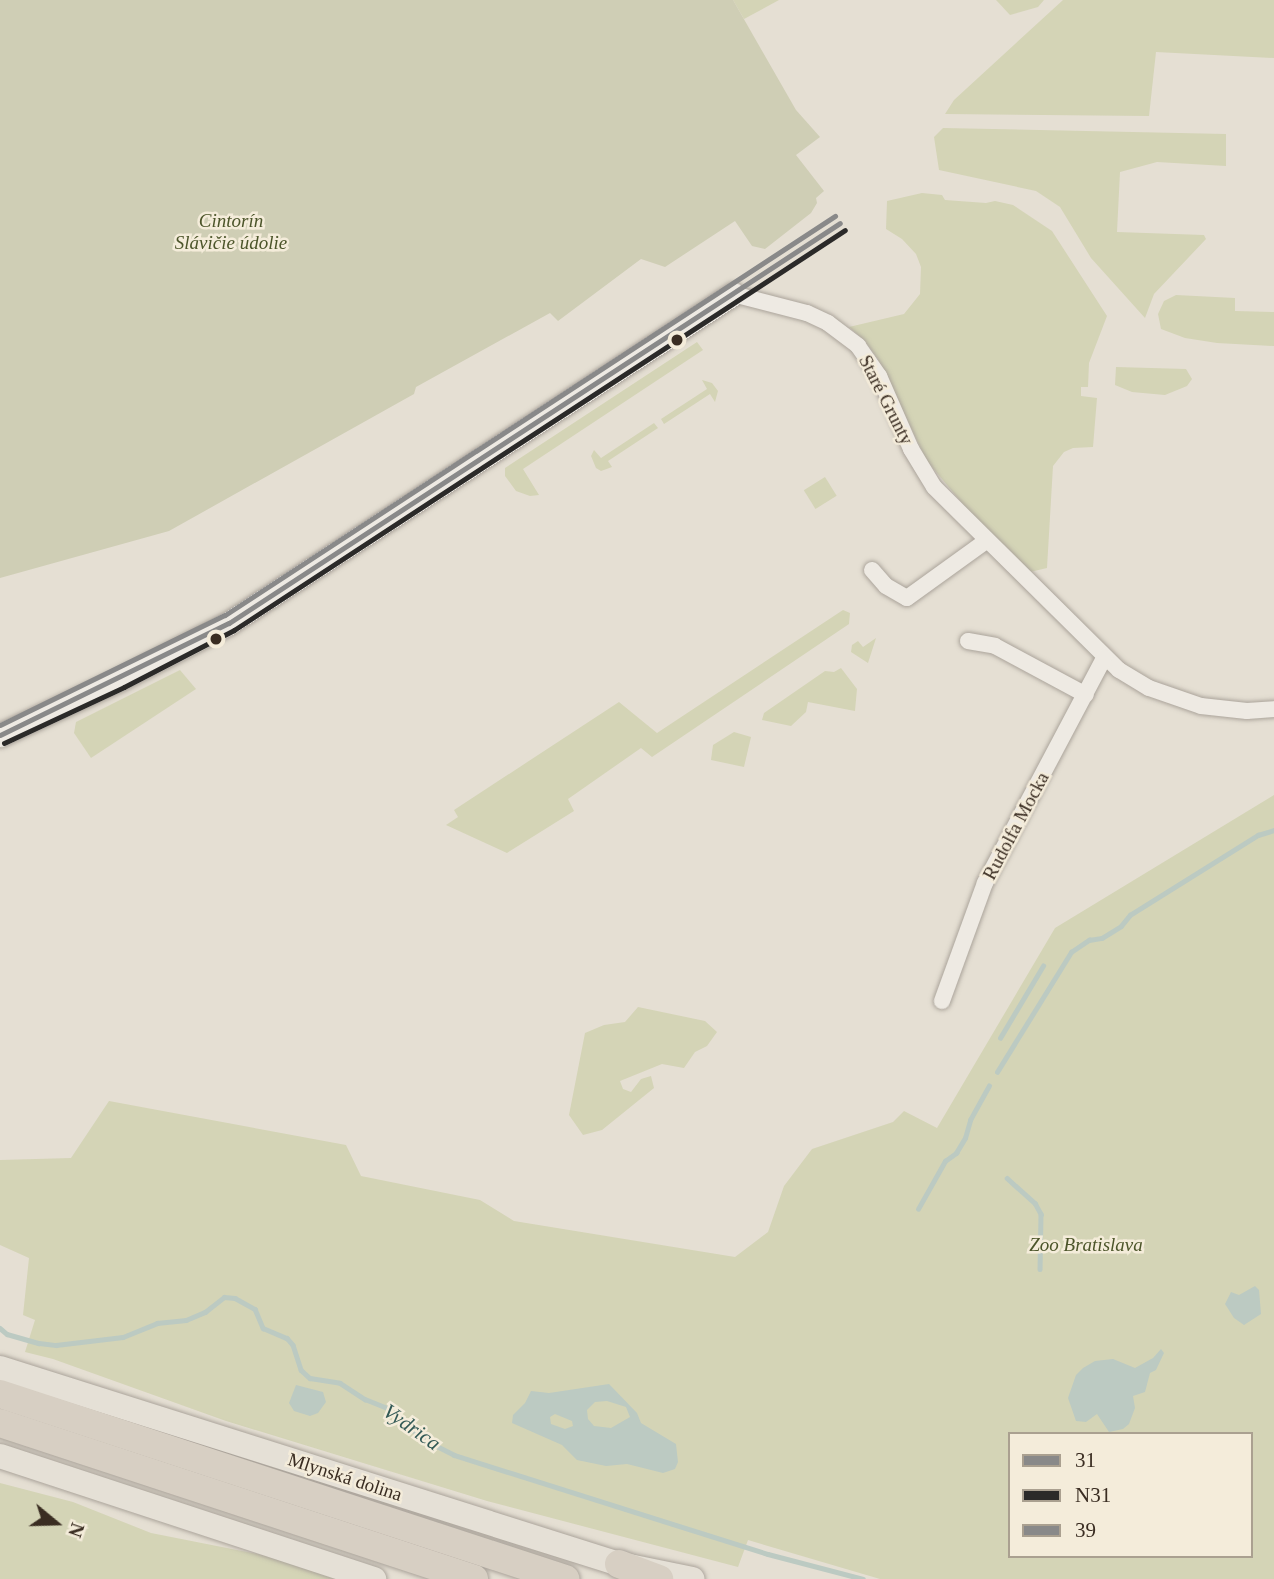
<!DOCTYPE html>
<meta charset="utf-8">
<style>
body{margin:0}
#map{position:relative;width:1274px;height:1579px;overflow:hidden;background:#e5dfd3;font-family:Georgia,serif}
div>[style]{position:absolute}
.green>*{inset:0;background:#d4d4b6;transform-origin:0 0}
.cemetery>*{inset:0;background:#cfceb5}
.water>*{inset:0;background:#bccac2}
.stream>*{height:4.5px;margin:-2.25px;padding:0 2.25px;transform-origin:2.25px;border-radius:2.25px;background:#bccac2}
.roads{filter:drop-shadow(0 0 2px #aba49b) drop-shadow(0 0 2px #aba49b)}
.street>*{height:16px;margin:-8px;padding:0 8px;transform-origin:8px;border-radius:8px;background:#eeeae3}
.secondary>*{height:23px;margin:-11.5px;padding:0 11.5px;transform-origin:11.5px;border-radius:11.5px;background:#eeeae3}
.primary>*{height:24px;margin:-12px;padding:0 12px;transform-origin:12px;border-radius:12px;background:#e5e0d6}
.highway>*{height:28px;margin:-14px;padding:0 14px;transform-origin:14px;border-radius:14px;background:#d7cfc3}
.bus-1>*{height:5px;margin:-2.5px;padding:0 2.5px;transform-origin:2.5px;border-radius:2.5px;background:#898989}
.bus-2>*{height:5px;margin:-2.5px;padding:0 2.5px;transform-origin:2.5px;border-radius:2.5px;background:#2b2a29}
.bus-3>*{height:5px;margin:-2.5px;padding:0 2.5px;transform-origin:2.5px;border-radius:2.5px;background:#898989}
.dots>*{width:19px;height:19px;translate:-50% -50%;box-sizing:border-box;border:4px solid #f4ecda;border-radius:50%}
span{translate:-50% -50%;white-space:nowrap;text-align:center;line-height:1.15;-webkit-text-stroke:5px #f4ecda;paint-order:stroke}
.park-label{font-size:19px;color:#4c552a;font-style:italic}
.street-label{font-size:19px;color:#3a2d22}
.water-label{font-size:21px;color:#325955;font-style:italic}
.legend{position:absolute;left:1008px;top:1432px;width:245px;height:126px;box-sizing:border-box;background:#f4ecda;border:2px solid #aaa090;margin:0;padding:9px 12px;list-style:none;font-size:21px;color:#3a2d22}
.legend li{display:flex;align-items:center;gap:14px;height:35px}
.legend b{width:35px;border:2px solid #aaa090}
.north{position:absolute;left:21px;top:1488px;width:70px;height:70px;-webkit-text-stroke:5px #f4ecda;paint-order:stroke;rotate:109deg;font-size:19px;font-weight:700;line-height:28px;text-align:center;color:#3a2d22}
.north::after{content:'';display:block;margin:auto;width:24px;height:32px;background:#3a2d22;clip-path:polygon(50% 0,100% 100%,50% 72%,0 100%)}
</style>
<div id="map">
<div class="green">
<i style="clip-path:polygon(733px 0,779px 0,744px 19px)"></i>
<i style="clip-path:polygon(996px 0,1044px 0,1038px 7px,1010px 15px)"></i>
<i style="clip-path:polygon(1063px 0,1274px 0,1274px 58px,1156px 52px,1149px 116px,945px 114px,954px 100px)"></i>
<i style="clip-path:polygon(943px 128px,1226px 134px,1226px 166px,1157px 162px,1120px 172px,1117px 232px,1204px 235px,1206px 239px,1154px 294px,1145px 318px,1091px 258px,1060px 207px,1036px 191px,939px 170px,934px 137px)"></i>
<i style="clip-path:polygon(922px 193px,942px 195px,945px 200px,986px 203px,995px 201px,1013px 205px,1052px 231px,1107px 316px,1089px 363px,1088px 387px,1081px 387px,1081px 396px,1097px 398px,1093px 447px,1073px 448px,1064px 452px,1053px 466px,1047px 568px,1030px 572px,967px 509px,927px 461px,878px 359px,865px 341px,849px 327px,904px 314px,920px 294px,921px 267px,916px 254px,902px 239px,886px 229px,887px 201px)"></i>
<i style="clip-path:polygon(1176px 295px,1235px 298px,1235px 311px,1274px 312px,1274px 346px,1217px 343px,1185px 338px,1161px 329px,1158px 314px,1164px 301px)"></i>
<i style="clip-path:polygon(697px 342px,703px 350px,523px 469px,539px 495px,530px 496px,516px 491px,505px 476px,505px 468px)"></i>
<i style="clip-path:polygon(1116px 367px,1186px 369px,1192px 379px,1187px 386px,1165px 395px,1132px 392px,1115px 385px)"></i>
<i style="clip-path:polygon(702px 380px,712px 383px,718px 391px,715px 402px,710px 394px,664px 424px,661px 419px,707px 389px)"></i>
<i style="clip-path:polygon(654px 423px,658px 428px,608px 461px,612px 467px,601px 471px,596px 468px,591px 456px,594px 450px,601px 458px)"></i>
<i style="left:825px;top:477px;width:22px;height:25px;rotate:58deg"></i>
<i style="clip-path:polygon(843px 610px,850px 613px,849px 624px,652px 757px,641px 748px,568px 799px,574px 811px,507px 853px,446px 825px,458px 817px,454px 810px,619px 702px,657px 733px)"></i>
<i style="clip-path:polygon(876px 638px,868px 663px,851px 652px,852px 645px,858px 641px,863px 647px)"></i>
<i style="clip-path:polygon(841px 668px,857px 689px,855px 711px,808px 702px,806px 712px,791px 726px,762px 720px,764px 713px,825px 671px,834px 672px)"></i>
<i style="clip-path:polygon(180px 670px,196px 689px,91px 758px,74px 733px,76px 722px)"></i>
<i style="clip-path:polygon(734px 732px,751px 737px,744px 767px,711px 760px,713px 745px)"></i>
<i style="clip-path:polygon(evenodd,1274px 795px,1274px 1579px,880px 1579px,748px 1540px,738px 1567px,487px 1501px,226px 1421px,53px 1359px,25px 1352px,35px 1320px,23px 1315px,29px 1258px,0 1245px,0 1160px,71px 1158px,109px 1101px,346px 1145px,361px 1176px,480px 1200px,514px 1221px,735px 1257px,768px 1232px,784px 1186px,812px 1149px,893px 1122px,904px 1111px,937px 1128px,1055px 928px,1274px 795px,1010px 1434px,1251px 1434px,1251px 1556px,1010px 1556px,1010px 1434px)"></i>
<i style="clip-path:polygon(638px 1007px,705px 1021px,717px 1032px,707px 1046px,695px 1052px,684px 1068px,662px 1064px,620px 1081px,623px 1089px,631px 1092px,641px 1079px,651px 1076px,654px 1088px,602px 1130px,583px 1135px,569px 1115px,585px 1033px,604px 1025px,625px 1022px)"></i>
<i style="clip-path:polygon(0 1483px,73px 1502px,151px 1533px,268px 1556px,339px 1579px,0 1579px)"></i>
</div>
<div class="cemetery">
<i style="clip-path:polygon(0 0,733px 0,796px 110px,820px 137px,796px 155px,824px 191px,816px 198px,817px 203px,811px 213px,765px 249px,752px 246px,735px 221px,665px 267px,641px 259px,558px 321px,550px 313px,416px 387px,414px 394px,169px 531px,0 578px)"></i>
</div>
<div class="water">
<i style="clip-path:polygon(1255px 1286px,1259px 1290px,1261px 1314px,1244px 1325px,1234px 1318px,1225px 1304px,1231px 1292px,1239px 1295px)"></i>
<i style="clip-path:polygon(1161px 1349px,1164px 1353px,1156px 1370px,1150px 1373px,1145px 1392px,1133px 1396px,1135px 1408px,1129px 1424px,1123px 1429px,1109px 1432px,1097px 1414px,1086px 1422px,1076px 1421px,1068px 1398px,1076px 1375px,1083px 1368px,1095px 1361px,1113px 1359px,1135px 1368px,1153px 1358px)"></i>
<i style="clip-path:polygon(evenodd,609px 1384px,637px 1413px,641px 1423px,676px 1444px,678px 1462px,675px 1469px,663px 1473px,627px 1464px,606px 1466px,577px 1460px,562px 1445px,512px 1423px,513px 1415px,525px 1403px,531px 1391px,549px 1393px,609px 1384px,607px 1401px,626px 1407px,630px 1417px,611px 1428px,594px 1426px,588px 1419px,587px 1410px,595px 1402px,607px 1401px,609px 1384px,555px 1414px,572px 1421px,573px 1426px,565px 1429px,551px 1424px,550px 1417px,555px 1414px)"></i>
<i style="clip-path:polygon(296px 1385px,323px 1392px,326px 1402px,318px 1413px,310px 1416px,294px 1411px,289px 1403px)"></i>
</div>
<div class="stream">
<i style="left:1000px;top:1038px;width:84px;rotate:-59.2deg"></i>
<i style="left:997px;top:1072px;width:141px;rotate:-58.3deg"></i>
<i style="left:1071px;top:952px;width:22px;rotate:-34deg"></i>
<i style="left:1089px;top:940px;width:13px;rotate:-9deg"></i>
<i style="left:1102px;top:938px;width:22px;rotate:-32deg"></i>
<i style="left:1121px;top:926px;width:14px;rotate:-51deg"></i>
<i style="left:1130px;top:915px;width:151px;rotate:-32deg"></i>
<i style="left:1258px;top:835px;width:17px;rotate:-17deg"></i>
<i style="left:1007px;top:1178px;width:38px;rotate:42deg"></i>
<i style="left:1035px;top:1203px;width:13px;rotate:61deg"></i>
<i style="left:1041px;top:1214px;width:55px;rotate:91deg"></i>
<i style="left:918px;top:1209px;width:55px;rotate:-60.6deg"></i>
<i style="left:945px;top:1161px;width:14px;rotate:-36deg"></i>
<i style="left:956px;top:1153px;width:17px;rotate:-59deg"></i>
<i style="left:965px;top:1138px;width:19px;rotate:-74deg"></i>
<i style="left:970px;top:1120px;width:39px;rotate:-61deg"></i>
<i style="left:0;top:1328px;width:9px;rotate:41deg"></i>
<i style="left:7px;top:1334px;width:33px;rotate:16deg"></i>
<i style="left:39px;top:1343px;width:17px;rotate:7deg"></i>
<i style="left:56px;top:1345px;width:67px;rotate:-6.8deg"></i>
<i style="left:123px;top:1337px;width:37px;rotate:-22deg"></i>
<i style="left:157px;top:1323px;width:29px;rotate:-6deg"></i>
<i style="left:186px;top:1320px;width:21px;rotate:-23deg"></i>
<i style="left:205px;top:1312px;width:24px;rotate:-38deg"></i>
<i style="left:224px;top:1297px;width:11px;rotate:5deg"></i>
<i style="left:235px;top:1298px;width:23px;rotate:29deg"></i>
<i style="left:255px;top:1309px;width:21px;rotate:67deg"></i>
<i style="left:263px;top:1328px;width:26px;rotate:23deg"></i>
<i style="left:287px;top:1338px;width:9px;rotate:49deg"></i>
<i style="left:293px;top:1345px;width:26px;rotate:72deg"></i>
<i style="left:301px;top:1370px;width:12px;rotate:42deg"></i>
<i style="left:310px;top:1378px;width:30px;rotate:9deg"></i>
<i style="left:340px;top:1383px;width:30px;rotate:33deg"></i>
<i style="left:365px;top:1399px;width:27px;rotate:22deg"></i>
<i style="left:390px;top:1409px;width:45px;rotate:42.3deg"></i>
<i style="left:423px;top:1439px;width:35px;rotate:27deg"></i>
<i style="left:454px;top:1455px;width:329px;rotate:17.5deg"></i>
<i style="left:768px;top:1554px;width:98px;rotate:14.7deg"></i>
</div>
<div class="roads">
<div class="street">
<i style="left:733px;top:294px;width:76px;rotate:14.4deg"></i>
<i style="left:807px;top:313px;width:23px;rotate:25deg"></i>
<i style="left:828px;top:323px;width:38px;rotate:37deg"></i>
<i style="left:858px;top:346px;width:37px;rotate:55deg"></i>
<i style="left:879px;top:376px;width:80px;rotate:66.3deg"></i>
<i style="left:911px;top:449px;width:44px;rotate:58.8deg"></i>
<i style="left:934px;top:487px;width:260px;rotate:44.7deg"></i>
<i style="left:1119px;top:670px;width:35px;rotate:31deg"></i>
<i style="left:1149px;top:688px;width:55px;rotate:19.1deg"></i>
<i style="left:1201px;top:706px;width:46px;rotate:6.2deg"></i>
<i style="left:1247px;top:711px;width:27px;rotate:-4deg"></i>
<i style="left:872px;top:570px;width:21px;rotate:49deg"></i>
<i style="left:886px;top:586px;width:24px;rotate:30deg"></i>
<i style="left:907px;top:598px;width:97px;rotate:-35.8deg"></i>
<i style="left:968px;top:641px;width:27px;rotate:10deg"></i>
<i style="left:995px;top:646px;width:103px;rotate:28.3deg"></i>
<i style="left:942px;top:1001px;width:126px;rotate:-70deg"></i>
<i style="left:985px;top:883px;width:255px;rotate:-62.1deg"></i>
</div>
<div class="secondary">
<i style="left:0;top:735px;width:132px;rotate:-25deg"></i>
<i style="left:120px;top:679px;width:123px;rotate:-27.2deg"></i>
<i style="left:229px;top:623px;width:602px;rotate:-33.14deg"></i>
</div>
<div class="primary">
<i style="left:0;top:1368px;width:649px;rotate:17.57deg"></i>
<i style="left:619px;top:1564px;width:75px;rotate:11.6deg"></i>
<i style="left:0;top:1456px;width:394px;rotate:18.2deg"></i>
</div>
<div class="highway">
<i style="left:0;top:1394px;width:595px;rotate:18.13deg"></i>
<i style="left:0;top:1423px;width:499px;rotate:18.2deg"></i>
<i style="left:619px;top:1564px;width:43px;rotate:20.6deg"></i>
</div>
</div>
<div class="bus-1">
<i style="left:0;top:735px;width:255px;rotate:-26.1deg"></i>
<i style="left:229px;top:623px;width:730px;rotate:-33.21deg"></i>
</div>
<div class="bus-2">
<i style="left:4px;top:743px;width:132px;rotate:-25deg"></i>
<i style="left:124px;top:687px;width:124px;rotate:-27.4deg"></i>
<i style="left:234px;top:630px;width:730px;rotate:-33.21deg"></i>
</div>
<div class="bus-3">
<i style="left:0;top:725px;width:250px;rotate:-26.1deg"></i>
<i style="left:225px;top:615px;width:729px;rotate:-33.19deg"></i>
</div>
<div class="dots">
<i style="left:677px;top:340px;background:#3a2d22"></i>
<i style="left:216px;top:639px;background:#3a2d22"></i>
</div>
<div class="park-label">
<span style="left:231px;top:232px">Cintorín<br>Slávičie údolie</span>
<span style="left:1086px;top:1245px">Zoo Bratislava</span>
</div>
<div class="street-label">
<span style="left:886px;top:400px;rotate:63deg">Staré Grunty</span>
<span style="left:1016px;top:826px;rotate:-62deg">Rudolfa Mocka</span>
<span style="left:345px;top:1477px;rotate:18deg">Mlynská dolina</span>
</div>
<div class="water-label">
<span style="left:412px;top:1427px;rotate:35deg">Vydrica</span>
</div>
<ul class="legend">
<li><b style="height:9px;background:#898989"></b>31</li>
<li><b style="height:9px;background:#2b2a29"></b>N31</li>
<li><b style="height:9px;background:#898989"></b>39</li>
</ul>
<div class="north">N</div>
</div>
